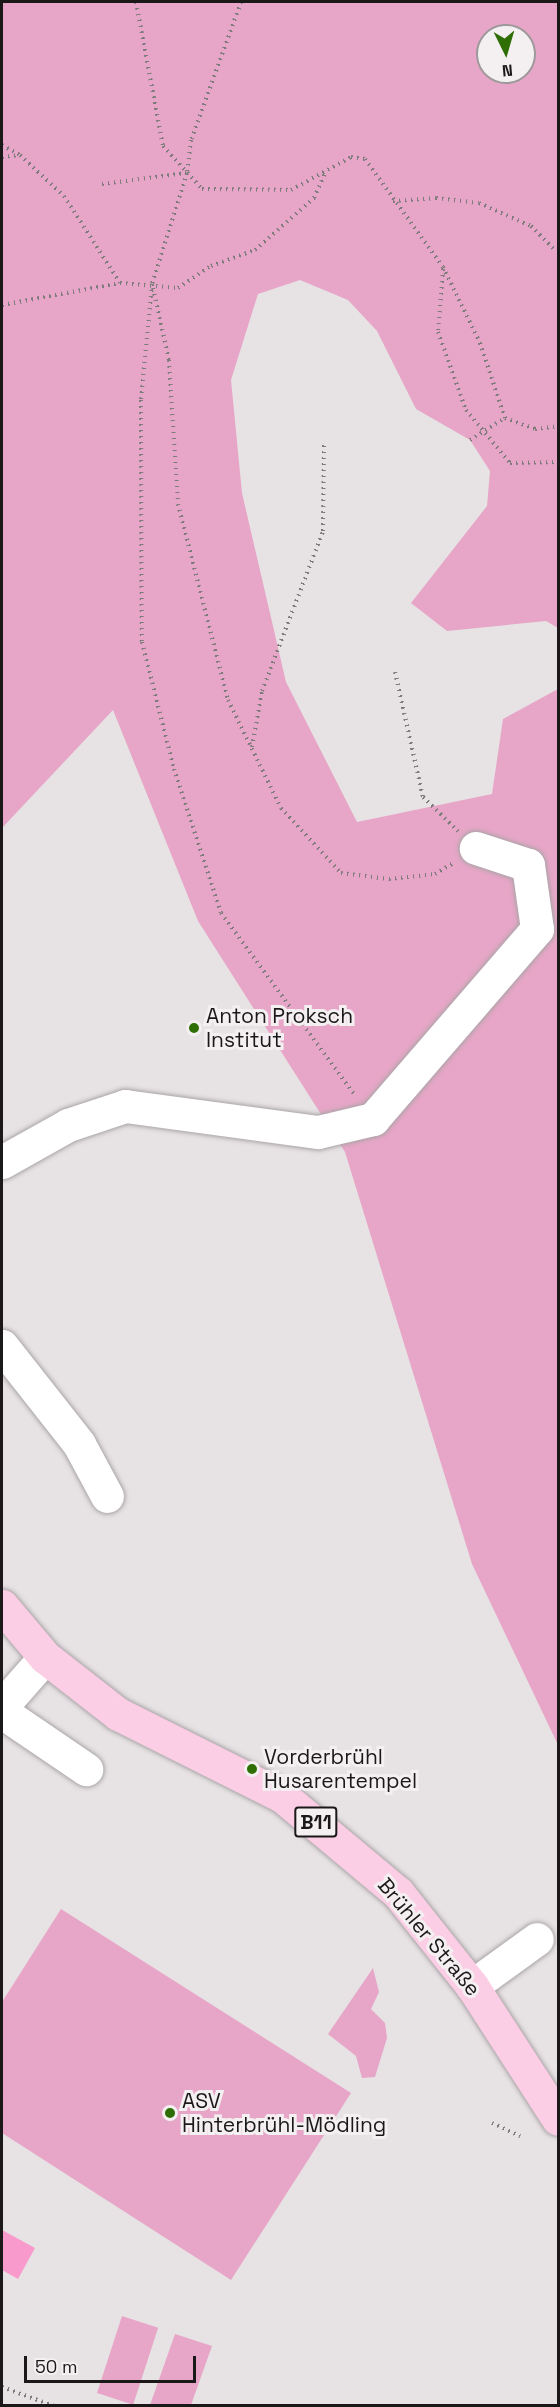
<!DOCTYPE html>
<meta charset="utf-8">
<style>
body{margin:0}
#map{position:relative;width:560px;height:2407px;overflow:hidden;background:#e7e2e4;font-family:"Space Grotesk",sans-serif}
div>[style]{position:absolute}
.green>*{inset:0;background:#e7a6c7;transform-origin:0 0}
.water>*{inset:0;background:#f99acc}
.path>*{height:4px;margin-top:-2px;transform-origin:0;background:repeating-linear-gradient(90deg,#7e7b7c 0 1.5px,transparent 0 6px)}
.roads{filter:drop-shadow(0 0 2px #aaa5a7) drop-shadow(0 0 2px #aaa5a7)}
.minor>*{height:33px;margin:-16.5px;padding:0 16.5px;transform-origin:16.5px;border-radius:16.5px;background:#fff}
.major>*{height:33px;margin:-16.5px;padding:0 16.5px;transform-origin:16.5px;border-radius:16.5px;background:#fccee5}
.dots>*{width:16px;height:16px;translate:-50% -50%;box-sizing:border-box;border:3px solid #f4eff1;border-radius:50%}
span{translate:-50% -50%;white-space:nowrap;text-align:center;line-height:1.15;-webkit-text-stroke:6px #f4eff1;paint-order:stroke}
.shield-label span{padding:2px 4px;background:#f4eff1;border:2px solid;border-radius:4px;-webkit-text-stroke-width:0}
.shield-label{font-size:20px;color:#1a1819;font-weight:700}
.poi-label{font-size:21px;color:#1a1819}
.left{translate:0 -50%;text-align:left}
.street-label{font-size:21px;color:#1a1819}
.frame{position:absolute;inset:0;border:3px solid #1a1819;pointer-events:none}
.north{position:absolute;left:476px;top:24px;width:60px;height:60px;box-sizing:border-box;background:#f4eff1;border:2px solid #9d999b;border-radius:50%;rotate:175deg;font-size:16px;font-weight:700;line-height:24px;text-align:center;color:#1a1819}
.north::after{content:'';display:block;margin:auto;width:21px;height:27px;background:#2e6e04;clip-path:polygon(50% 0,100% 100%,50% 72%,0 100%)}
.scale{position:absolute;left:24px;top:2356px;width:172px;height:27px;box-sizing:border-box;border:3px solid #1a1819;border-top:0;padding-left:8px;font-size:18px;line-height:21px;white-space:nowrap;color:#1a1819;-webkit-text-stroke:4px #f4eff1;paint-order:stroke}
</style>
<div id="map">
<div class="green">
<i style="clip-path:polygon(evenodd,2px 2px,558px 2px,558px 628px,546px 621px,447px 631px,411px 603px,487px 506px,490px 471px,470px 440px,416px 409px,377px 331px,348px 300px,300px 280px,258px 294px,231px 380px,242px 493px,286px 682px,357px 822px,492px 794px,503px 719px,558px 689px,558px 1745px,472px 1564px,345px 1152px,198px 921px,113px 710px,2px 828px,2px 2px,488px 36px,524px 36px,524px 72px,488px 72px,488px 36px)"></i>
<i style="clip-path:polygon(61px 1909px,351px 2093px,231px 2280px,2px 2133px,2px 2002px)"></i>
<i style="clip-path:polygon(373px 1968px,379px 1992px,371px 2009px,385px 2023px,387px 2038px,375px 2077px,362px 2078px,356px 2056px,328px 2034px)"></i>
<i style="left:122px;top:2316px;width:38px;height:81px;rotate:18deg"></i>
<i style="clip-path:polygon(175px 2334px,212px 2346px,191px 2405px,150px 2405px)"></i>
</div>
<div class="water">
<i style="clip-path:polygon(2px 2230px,35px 2248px,18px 2279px,2px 2270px)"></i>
</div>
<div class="path">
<i style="left:136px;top:2px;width:147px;rotate:79.4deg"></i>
<i style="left:163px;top:146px;width:58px;rotate:47.8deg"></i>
<i style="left:202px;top:189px;width:89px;rotate:0.6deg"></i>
<i style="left:291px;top:190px;width:68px;rotate:-28.8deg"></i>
<i style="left:351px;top:157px;width:14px;rotate:8deg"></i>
<i style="left:365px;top:159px;width:133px;rotate:54.2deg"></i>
<i style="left:443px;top:267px;width:85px;rotate:64deg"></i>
<i style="left:480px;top:343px;width:79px;rotate:71.6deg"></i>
<i style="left:505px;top:418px;width:32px;rotate:20deg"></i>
<i style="left:535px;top:429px;width:23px;rotate:-7deg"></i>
<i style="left:241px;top:2px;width:147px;rotate:109.9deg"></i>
<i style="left:191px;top:140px;width:33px;rotate:97deg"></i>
<i style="left:187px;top:173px;width:116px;rotate:107.5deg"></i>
<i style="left:152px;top:284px;width:117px;rotate:95.4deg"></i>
<i style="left:141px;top:400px;width:242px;rotate:89.8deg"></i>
<i style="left:142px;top:642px;width:131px;rotate:75.9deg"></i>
<i style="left:174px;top:769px;width:151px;rotate:71.9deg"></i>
<i style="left:221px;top:913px;width:225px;rotate:53.7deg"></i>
<i style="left:2px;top:145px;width:21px;rotate:29deg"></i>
<i style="left:20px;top:155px;width:60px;rotate:43deg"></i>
<i style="left:64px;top:196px;width:103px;rotate:57.2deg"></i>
<i style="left:2px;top:157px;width:17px;rotate:-7deg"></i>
<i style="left:102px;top:184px;width:85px;rotate:-7.5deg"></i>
<i style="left:393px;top:201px;width:43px;rotate:-4deg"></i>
<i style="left:436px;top:198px;width:43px;rotate:6.6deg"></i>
<i style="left:479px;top:203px;width:57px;rotate:23.9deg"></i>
<i style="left:531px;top:226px;width:33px;rotate:45deg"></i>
<i style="left:443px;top:269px;width:63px;rotate:94.5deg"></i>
<i style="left:438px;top:332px;width:83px;rotate:70.3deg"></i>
<i style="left:466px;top:410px;width:69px;rotate:50.3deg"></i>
<i style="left:510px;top:463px;width:48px;rotate:-1.2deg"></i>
<i style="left:153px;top:288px;width:74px;rotate:77.5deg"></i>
<i style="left:169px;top:360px;width:144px;rotate:86.4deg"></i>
<i style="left:178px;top:504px;width:202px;rotate:75.7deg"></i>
<i style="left:228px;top:700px;width:120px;rotate:63.9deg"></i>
<i style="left:281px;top:808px;width:88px;rotate:47.3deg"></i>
<i style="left:341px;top:873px;width:48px;rotate:7.1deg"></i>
<i style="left:389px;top:879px;width:46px;rotate:-6.2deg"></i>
<i style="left:435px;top:874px;width:21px;rotate:-31deg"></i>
<i style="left:2px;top:305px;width:120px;rotate:-10.6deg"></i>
<i style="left:120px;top:283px;width:58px;rotate:4.9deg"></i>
<i style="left:178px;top:288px;width:40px;rotate:-34deg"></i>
<i style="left:211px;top:266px;width:47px;rotate:-20deg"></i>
<i style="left:255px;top:250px;width:79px;rotate:-41.4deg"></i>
<i style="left:314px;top:198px;width:27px;rotate:-66deg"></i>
<i style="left:470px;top:440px;width:41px;rotate:-32.2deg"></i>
<i style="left:395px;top:672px;width:128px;rotate:77.4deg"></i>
<i style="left:423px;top:797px;width:49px;rotate:44.2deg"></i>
<i style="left:252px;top:747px;width:57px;rotate:-79.9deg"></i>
<i style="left:262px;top:691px;width:171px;rotate:-69.1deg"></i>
<i style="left:323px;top:531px;width:88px;rotate:-89.3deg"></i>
<i style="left:492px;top:2123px;width:31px;rotate:25deg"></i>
<i style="left:2px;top:2387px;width:55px;rotate:20.1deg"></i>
</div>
<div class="roads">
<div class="minor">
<i style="left:2px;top:1162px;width:76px;rotate:-29.3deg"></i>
<i style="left:68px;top:1125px;width:60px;rotate:-18.4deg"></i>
<i style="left:125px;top:1106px;width:195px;rotate:7.7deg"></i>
<i style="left:318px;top:1132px;width:57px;rotate:-13.3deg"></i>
<i style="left:373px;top:1119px;width:251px;rotate:-49.2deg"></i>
<i style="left:537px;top:929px;width:65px;rotate:-98deg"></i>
<i style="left:528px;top:865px;width:55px;rotate:-161.9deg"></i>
<i style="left:2px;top:1346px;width:125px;rotate:51.8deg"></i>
<i style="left:79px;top:1444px;width:59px;rotate:61.7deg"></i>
<i style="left:2px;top:1706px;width:65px;rotate:-48.7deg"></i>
<i style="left:2px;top:1712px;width:102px;rotate:34.2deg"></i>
<i style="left:472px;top:1986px;width:80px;rotate:-35.9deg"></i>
</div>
<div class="major">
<i style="left:2px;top:1606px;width:67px;rotate:49.9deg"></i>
<i style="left:45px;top:1657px;width:93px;rotate:38deg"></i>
<i style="left:118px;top:1714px;width:183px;rotate:26.6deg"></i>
<i style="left:282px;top:1796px;width:151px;rotate:39.9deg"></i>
<i style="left:398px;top:1893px;width:119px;rotate:51.5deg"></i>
<i style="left:472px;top:1986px;width:158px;rotate:57.1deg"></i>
</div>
</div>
<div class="dots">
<i style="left:194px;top:1028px;background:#2e6e04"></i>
<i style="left:252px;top:1769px;background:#2e6e04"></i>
<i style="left:170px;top:2113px;background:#2e6e04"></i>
</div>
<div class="shield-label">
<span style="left:316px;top:1822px">B11</span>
</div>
<div class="poi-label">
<span class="left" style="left:206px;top:1028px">Anton Proksch<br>Institut</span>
<span class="left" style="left:264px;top:1769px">Vorderbrühl<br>Husarentempel</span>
<span class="left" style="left:182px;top:2113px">ASV<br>Hinterbrühl-Mödling</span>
</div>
<div class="street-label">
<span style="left:429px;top:1937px;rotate:50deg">Brühler Straße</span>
</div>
<div class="frame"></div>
<div class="north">N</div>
<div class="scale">50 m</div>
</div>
